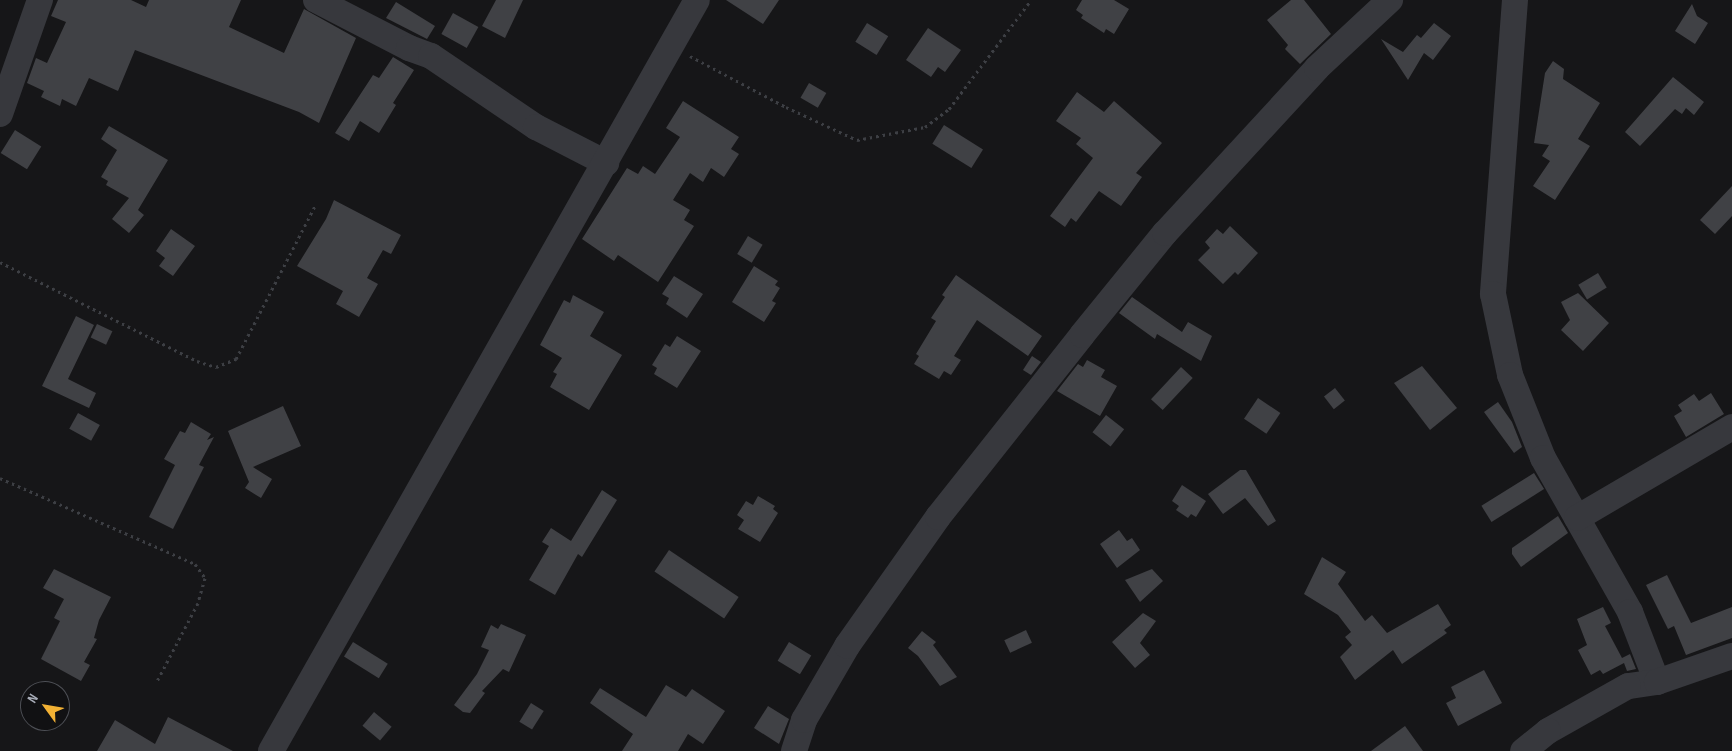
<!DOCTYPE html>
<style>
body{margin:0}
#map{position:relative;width:1732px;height:751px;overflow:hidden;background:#161618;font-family:"Sofia Sans Condensed",sans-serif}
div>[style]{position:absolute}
.building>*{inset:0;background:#404145;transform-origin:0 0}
.path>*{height:3px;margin-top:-1.5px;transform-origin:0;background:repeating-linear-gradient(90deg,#3d3f44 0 2.5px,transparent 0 6.5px)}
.minor>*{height:26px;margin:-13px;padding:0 13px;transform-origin:13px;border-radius:13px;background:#37383d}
span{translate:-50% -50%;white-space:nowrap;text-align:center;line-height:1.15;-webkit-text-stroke:4px #111113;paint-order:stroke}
.north{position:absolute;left:20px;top:681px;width:50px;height:50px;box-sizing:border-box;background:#111113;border:1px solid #4d4f55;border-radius:50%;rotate:302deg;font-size:14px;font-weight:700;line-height:20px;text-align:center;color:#a8adb8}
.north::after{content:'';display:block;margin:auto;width:18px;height:22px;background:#f2b134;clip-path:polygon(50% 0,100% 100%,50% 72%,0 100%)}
</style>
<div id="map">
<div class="building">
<i style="clip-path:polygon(58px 0,131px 0,146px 7px,149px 0,241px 0,229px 27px,284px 53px,304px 9px,356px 38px,319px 123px,299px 112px,135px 50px,118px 91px,89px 78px,76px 106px,62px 99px,60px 106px,41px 97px,44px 91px,27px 83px,36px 58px,47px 63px,66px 22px,51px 16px)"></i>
<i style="clip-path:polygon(496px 0,523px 0,505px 38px,482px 26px)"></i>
<i style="clip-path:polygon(726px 0,779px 0,763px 24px)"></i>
<i style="clip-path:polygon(1082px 0,1114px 0,1129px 9px,1114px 34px,1106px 29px,1104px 33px,1081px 18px,1083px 15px,1076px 10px)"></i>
<i style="clip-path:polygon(1291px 0,1304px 0,1331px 34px,1300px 64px,1285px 49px,1288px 45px,1267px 20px)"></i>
<i style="clip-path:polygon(396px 2px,435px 26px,427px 39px,386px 18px)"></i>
<i style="clip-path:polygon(1692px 4px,1697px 16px,1708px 23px,1695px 44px,1675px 31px)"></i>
<i style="left:453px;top:13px;width:29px;height:24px;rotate:29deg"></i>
<i style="left:867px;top:23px;width:25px;height:22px;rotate:32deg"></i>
<i style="clip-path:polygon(1434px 23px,1451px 36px,1433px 60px,1424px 53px,1408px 80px,1381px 39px,1403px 52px,1417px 35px,1421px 38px)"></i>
<i style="clip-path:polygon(928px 28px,961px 50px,945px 72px,938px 67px,931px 77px,906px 60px)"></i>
<i style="clip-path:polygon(393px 57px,414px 70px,393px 103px,396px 105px,379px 133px,360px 121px,349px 141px,335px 133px,373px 75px,379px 78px)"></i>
<i style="clip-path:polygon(1553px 61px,1564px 69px,1563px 79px,1600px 103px,1578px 139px,1590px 146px,1555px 200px,1533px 186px,1550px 161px,1542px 156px,1549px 145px,1534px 143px,1545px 73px)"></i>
<i style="clip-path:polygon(1673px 77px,1704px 102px,1694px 115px,1686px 108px,1682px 114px,1675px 109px,1640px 146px,1625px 132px)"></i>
<i style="left:809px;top:83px;width:20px;height:17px;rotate:30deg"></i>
<i style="clip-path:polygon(1077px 92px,1104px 112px,1114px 101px,1162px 143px,1136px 173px,1142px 177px,1121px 206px,1099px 191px,1076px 222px,1071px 218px,1065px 227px,1050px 216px,1093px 158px,1076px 144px,1081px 138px,1056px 121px)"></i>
<i style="clip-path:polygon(683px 101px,739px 137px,731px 149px,739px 154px,724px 177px,711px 168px,703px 182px,690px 173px,673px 200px,690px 210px,684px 220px,694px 226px,658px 282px,618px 255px,614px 261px,582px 239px,627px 168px,638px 174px,643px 166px,655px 174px,680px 137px,666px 128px)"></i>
<i style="left:944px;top:125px;width:46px;height:22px;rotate:32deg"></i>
<i style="clip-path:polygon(109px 126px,168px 160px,138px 210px,144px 215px,129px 233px,112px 219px,129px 198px,106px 185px,108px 181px,101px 177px,117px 150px,101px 139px)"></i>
<i style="left:15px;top:130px;width:31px;height:27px;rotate:32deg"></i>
<i style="clip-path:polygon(1732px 186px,1732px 216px,1715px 234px,1700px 220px)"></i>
<i style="clip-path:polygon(334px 200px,401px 235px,391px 254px,383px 250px,367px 278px,378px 284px,359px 317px,336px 304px,343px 291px,297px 266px,326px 219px)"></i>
<i style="clip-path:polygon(1230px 226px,1258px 253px,1238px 275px,1235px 272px,1223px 284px,1198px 260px,1210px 248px,1205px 242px,1217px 229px,1223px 234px)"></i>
<i style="clip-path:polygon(171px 229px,195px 246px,173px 276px,159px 266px,165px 258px,156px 251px)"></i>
<i style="left:748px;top:236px;width:17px;height:21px;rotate:31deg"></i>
<i style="clip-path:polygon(754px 266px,778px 281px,775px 285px,780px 288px,772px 301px,776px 303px,764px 322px,732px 302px)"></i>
<i style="left:1598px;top:273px;width:17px;height:23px;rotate:59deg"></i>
<i style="clip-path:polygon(956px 275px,1042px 336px,1028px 356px,977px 320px,954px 356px,961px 360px,951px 375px,944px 371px,939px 379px,914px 364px,919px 356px,916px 354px,936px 321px,931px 318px,945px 297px,942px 295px)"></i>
<i style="clip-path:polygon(674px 276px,703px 294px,687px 318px,666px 304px,669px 298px,662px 294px)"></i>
<i style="clip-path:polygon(1578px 293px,1609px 323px,1583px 351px,1561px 330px,1570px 320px,1561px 302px)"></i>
<i style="clip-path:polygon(573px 295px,604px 312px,590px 336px,622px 355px,589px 410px,550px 387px,557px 374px,553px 372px,562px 358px,540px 345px,564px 300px,570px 303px)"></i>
<i style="clip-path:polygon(1132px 297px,1182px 332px,1188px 322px,1212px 336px,1201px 361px,1157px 334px,1155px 339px,1119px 313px)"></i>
<i style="clip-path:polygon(76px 316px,94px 325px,68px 379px,96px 393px,89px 408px,42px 386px)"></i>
<i style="left:97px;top:324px;width:17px;height:15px;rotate:25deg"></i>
<i style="clip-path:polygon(677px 336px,701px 351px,677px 388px,654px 374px,657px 368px,652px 365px,665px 344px,670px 347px)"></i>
<i style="clip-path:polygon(1032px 356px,1041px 362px,1031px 375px,1023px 370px)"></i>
<i style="clip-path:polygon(1087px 360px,1105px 370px,1101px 377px,1117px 386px,1100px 416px,1057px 391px,1078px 364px,1083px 367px)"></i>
<i style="clip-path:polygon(1422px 366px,1457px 408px,1430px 430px,1394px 383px)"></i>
<i style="left:1181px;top:367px;width:16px;height:44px;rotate:43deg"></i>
<i style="left:1335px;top:388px;width:16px;height:14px;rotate:52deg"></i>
<i style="clip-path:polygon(1711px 393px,1724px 414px,1686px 437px,1674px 416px,1682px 411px,1678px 405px,1694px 394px,1699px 401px)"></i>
<i style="left:1258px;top:398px;width:27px;height:25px;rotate:34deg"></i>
<i style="clip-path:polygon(1498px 402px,1512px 422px,1522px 447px,1514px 453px,1484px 412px)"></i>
<i style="clip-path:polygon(283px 406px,301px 446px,253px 467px,272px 479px,261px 498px,245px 488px,249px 482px,228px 431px)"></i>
<i style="left:78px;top:413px;width:25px;height:18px;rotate:29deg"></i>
<i style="left:1106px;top:415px;width:23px;height:22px;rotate:38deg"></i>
<i style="clip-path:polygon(191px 422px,211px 434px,207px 440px,214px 437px,199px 465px,204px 467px,173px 529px,149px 517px,175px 465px,164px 459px,180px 431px,185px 433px)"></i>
<i style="clip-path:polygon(1240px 470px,1246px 470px,1276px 521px,1268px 526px,1245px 498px,1223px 514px,1208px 494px)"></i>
<i style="left:1534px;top:473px;width:19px;height:62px;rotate:58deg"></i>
<i style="clip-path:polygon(1182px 485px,1206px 501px,1196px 517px,1191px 514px,1188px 518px,1176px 510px,1179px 506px,1172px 501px)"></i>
<i style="clip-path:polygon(602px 490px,617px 500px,582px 557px,578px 554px,555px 595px,529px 580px,549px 546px,542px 542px,551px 528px,571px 541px)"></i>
<i style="clip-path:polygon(758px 496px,775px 506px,773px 509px,778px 513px,760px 542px,738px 529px,744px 520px,737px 515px,746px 501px,753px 505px)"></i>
<i style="clip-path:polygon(1558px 516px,1568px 533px,1521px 567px,1512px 554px,1512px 548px)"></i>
<i style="clip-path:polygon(1119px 530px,1127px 541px,1132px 538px,1140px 550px,1117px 568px,1100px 544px)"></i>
<i style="left:669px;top:550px;width:84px;height:26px;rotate:34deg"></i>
<i style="clip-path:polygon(1322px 557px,1346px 572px,1338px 584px,1365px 621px,1372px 615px,1387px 633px,1438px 604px,1451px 625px,1444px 630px,1447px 633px,1402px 664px,1393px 650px,1355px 680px,1340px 657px,1352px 645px,1345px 637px,1351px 632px,1338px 615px,1304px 594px)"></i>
<i style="clip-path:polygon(54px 569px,111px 597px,99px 620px,94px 638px,97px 639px,84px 662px,90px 665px,81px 681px,41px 659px,60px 621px,54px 618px,64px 599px,43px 588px)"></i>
<i style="clip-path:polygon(1152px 569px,1163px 581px,1140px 602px,1125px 580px)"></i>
<i style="clip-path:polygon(1667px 575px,1691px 623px,1732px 607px,1732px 638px,1686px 655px,1674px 626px,1668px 629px,1646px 585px)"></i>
<i style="clip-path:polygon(1603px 607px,1611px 623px,1605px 626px,1622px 658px,1630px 654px,1636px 669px,1627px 671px,1624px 663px,1603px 674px,1600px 670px,1591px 675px,1578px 650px,1587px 645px,1577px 619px)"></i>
<i style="clip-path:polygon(1143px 613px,1156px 621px,1140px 643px,1150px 655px,1135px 668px,1112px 642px)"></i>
<i style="clip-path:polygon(501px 624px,526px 635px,509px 672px,503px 669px,482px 691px,485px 693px,470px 713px,463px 712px,454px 705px,477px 674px,489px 650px,481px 647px,491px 625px,498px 629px)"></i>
<i style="left:1026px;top:630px;width:14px;height:24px;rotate:65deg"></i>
<i style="clip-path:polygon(922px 631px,936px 642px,933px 645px,957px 677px,940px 686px,918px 656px,908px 648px)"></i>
<i style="left:353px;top:642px;width:41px;height:17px;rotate:32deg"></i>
<i style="left:789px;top:642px;width:26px;height:22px;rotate:31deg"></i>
<i style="clip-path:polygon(1484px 670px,1502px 703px,1458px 726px,1446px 703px,1456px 698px,1451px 687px)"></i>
<i style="clip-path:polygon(666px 685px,686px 697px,692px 689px,725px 711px,703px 744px,688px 734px,678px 751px,622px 751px,633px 734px,590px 703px,600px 688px,646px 717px)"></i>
<i style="left:531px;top:703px;width:15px;height:22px;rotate:32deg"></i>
<i style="clip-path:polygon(768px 706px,789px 719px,779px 744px,754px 728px)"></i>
<i style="left:374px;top:712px;width:23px;height:18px;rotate:40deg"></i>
<i style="clip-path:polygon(168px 717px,233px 751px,97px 751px,115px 720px,155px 744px)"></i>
<i style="clip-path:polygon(1405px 726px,1423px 751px,1371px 751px)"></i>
</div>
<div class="path">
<i style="left:690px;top:56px;width:109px;rotate:28deg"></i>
<i style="left:786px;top:107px;width:78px;rotate:24.9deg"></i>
<i style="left:857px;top:140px;width:69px;rotate:-10.8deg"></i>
<i style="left:925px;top:127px;width:30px;rotate:-37deg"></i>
<i style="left:949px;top:109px;width:136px;rotate:-53deg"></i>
<i style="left:0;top:262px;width:220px;rotate:26.7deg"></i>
<i style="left:197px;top:361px;width:20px;rotate:18deg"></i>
<i style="left:216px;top:367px;width:22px;rotate:-22deg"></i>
<i style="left:236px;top:359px;width:174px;rotate:-62.7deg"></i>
<i style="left:0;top:478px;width:213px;rotate:23.8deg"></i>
<i style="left:195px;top:564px;width:17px;rotate:54deg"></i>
<i style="left:205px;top:578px;width:26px;rotate:106deg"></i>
<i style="left:198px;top:603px;width:90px;rotate:117.7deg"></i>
</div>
<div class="minor">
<i style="left:316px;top:0;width:105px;rotate:27.3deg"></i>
<i style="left:409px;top:48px;width:23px;rotate:20deg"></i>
<i style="left:431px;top:56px;width:127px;rotate:34.1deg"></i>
<i style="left:536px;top:127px;width:79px;rotate:27.2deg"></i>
<i style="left:1515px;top:0;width:295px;rotate:94.3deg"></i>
<i style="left:1493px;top:294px;width:83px;rotate:78.1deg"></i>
<i style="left:1510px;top:375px;width:89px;rotate:68.3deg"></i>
<i style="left:1543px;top:458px;width:177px;rotate:60.5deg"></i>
<i style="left:1630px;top:612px;width:75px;rotate:68.9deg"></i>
<i style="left:1657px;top:682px;width:29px;rotate:172deg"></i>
<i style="left:1628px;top:686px;width:92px;rotate:150.6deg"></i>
<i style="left:1548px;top:731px;width:32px;rotate:141deg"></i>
<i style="left:0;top:114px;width:121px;rotate:-70.7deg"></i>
<i style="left:1577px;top:518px;width:180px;rotate:-30.4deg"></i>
<i style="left:1657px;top:682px;width:79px;rotate:-19.1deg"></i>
<i style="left:271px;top:751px;width:863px;rotate:-60.44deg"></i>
<i style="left:794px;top:751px;width:33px;rotate:-72deg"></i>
<i style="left:804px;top:720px;width:86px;rotate:-59.8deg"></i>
<i style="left:847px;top:646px;width:158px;rotate:-54.8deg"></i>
<i style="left:938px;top:517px;width:232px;rotate:-51.6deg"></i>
<i style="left:1082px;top:335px;width:132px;rotate:-50.9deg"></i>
<i style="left:1165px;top:233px;width:224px;rotate:-47.3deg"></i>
<i style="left:1317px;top:68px;width:100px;rotate:-43deg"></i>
</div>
<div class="north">N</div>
</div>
